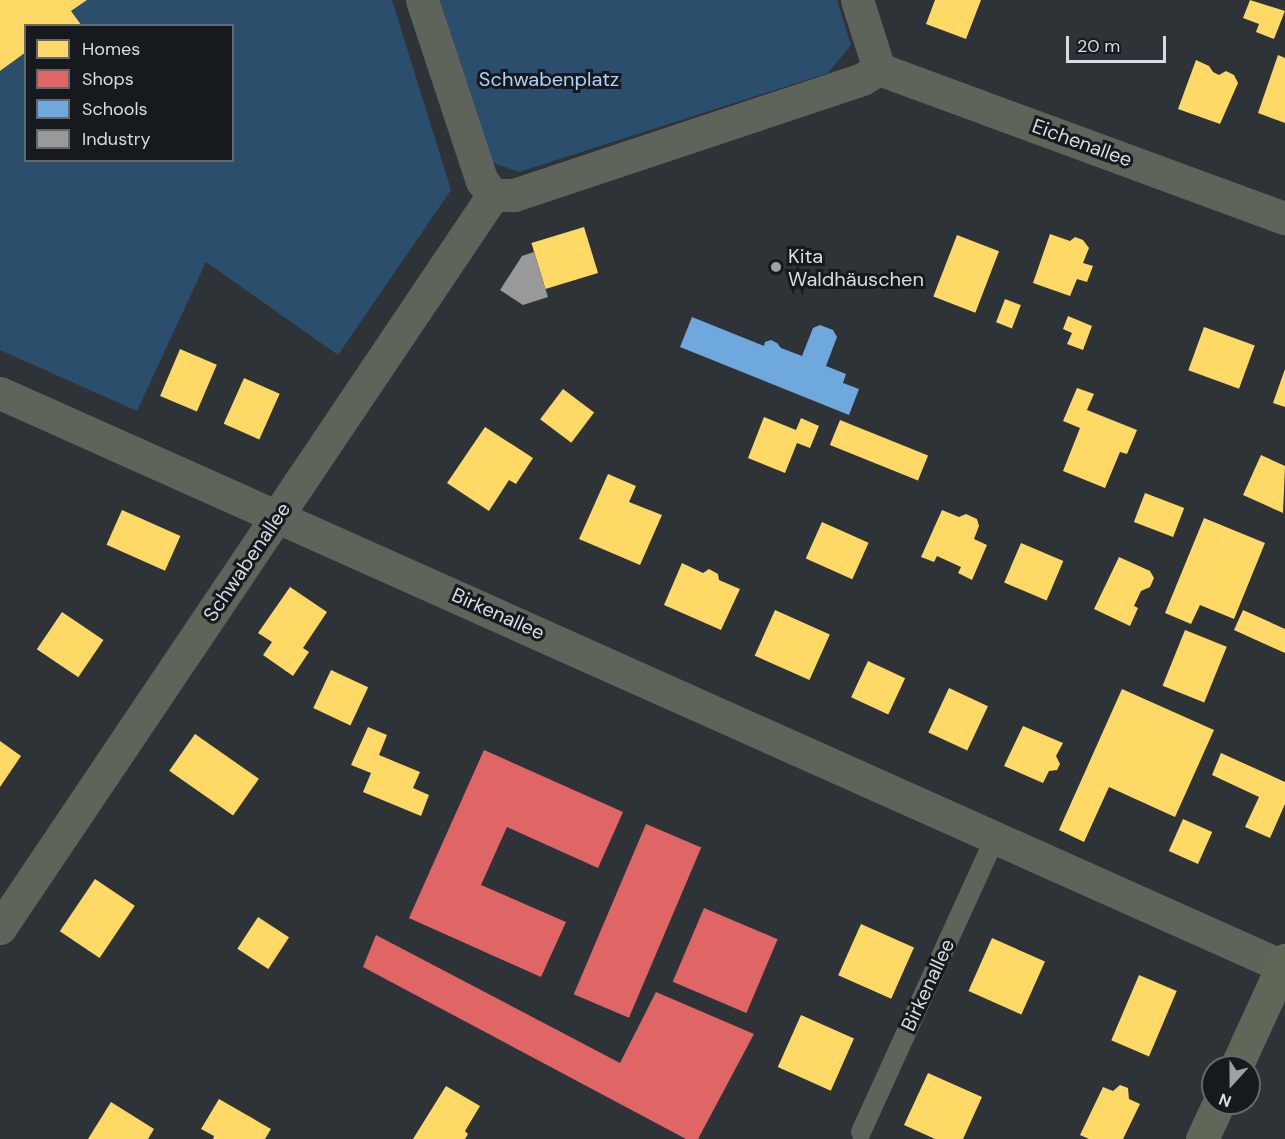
<!DOCTYPE html>
<meta charset="utf-8">
<style>
body{margin:0}
#map{position:relative;width:1285px;height:1139px;overflow:hidden;background:#2e3337;font-family:"DM Sans",sans-serif}
div>[style]{position:absolute}
.green>*{inset:0;background:#2b4e6d}
.homes>*{inset:0;background:#ffd966;transform-origin:0 0}
.shops>*{inset:0;background:#e06666;transform-origin:0 0}
.schools>*{inset:0;background:#6fa8dc}
.industry>*{inset:0;background:#999}
.lane>*{height:20px;margin:-10px;padding:0 10px;transform-origin:10px;border-radius:10px;background:#5e6459}
.street>*{height:33px;margin:-16.5px;padding:0 16.5px;transform-origin:16.5px;border-radius:16.5px;background:#5e6459}
.secondary>*{height:33px;margin:-16.5px;padding:0 16.5px;transform-origin:16.5px;border-radius:16.5px;background:#606758}
.dots>*{width:16px;height:16px;translate:-50% -50%;box-sizing:border-box;border:3px solid #161a1e;border-radius:50%}
span{translate:-50% -50%;white-space:nowrap;text-align:center;line-height:1.15;-webkit-text-stroke:6px #161a1e;paint-order:stroke}
.park-label{font-size:20px;color:#acd2f7}
.street-label{font-size:20px;color:#d7dce2}
.poi-label{font-size:20px;color:#d7dce2}
.left{translate:0 -50%;text-align:left}
.legend{position:absolute;left:24px;top:24px;width:210px;height:138px;box-sizing:border-box;background:#161a1e;border:2px solid #63686c;margin:0;padding:8px 10px;list-style:none;font-size:18px;color:#d7dce2}
.legend li{display:flex;align-items:center;gap:12px;height:30px}
.legend b{width:30px;border:2px solid #63686c}
.north{position:absolute;left:1201px;top:1055px;width:60px;height:60px;box-sizing:border-box;background:#161a1e;border:2px solid #63686c;border-radius:50%;rotate:201deg;font-size:16px;font-weight:700;line-height:24px;text-align:center;color:#d7dce2}
.north::after{content:'';display:block;margin:auto;width:21px;height:27px;background:#9ca1a6;clip-path:polygon(50% 0,100% 100%,50% 72%,0 100%)}
.scale{position:absolute;left:1066px;top:36px;width:100px;height:27px;box-sizing:border-box;border:3px solid #d7dce2;border-top:0;padding-left:8px;font-size:18px;line-height:21px;white-space:nowrap;color:#d7dce2;-webkit-text-stroke:4px #161a1e;paint-order:stroke}
</style>
<div id="map">
<div class="green">
<i style="clip-path:polygon(87px 0,392px 0,451px 190px,338px 355px,206px 262px,137px 411px,0 350px,0 71px,25px 52px,26px 160px,232px 160px,232px 26px,82px 25px,71px 11px)"></i>
<i style="clip-path:polygon(440px 0,837px 0,851px 45px,828px 73px,519px 172px,491px 162px)"></i>
</div>
<div class="homes">
<i style="clip-path:polygon(0 0,87px 0,71px 11px,82px 26px,26px 26px,26px 52px,0 71px)"></i>
<i style="clip-path:polygon(935px 0,981px 0,966px 39px,926px 24px)"></i>
<i style="clip-path:polygon(1250px 0,1285px 11px,1274px 39px,1256px 32px,1259px 24px,1243px 18px)"></i>
<i style="clip-path:polygon(1278px 55px,1285px 58px,1285px 123px,1258px 113px)"></i>
<i style="clip-path:polygon(1196px 60px,1209px 66px,1213px 72px,1219px 75px,1226px 71px,1234px 75px,1238px 83px,1220px 124px,1178px 109px)"></i>
<i style="left:584px;top:227px;width:48px;height:55px;rotate:73deg"></i>
<i style="clip-path:polygon(1050px 234px,1070px 241px,1075px 237px,1083px 240px,1089px 248px,1083px 263px,1093px 266px,1087px 282px,1077px 279px,1070px 296px,1033px 283px)"></i>
<i style="left:957px;top:235px;width:45px;height:66px;rotate:21deg"></i>
<i style="left:1005px;top:299px;width:17px;height:25px;rotate:21deg"></i>
<i style="clip-path:polygon(1068px 316px,1092px 326px,1083px 350px,1067px 344px,1072px 333px,1063px 329px)"></i>
<i style="left:1204px;top:327px;width:54px;height:46px;rotate:20deg"></i>
<i style="left:180px;top:349px;width:40px;height:51px;rotate:23deg"></i>
<i style="clip-path:polygon(1285px 369px,1285px 407px,1273px 403px)"></i>
<i style="left:244px;top:378px;width:39px;height:50px;rotate:24deg"></i>
<i style="clip-path:polygon(1077px 388px,1094px 394px,1087px 410px,1137px 430px,1127px 454px,1120px 452px,1105px 488px,1063px 471px,1080px 428px,1063px 421px)"></i>
<i style="left:563px;top:389px;width:39px;height:38px;rotate:37deg"></i>
<i style="clip-path:polygon(764px 417px,796px 430px,801px 418px,819px 426px,810px 448px,797px 443px,785px 473px,748px 458px)"></i>
<i style="left:840px;top:420px;width:95px;height:27px;rotate:22deg"></i>
<i style="clip-path:polygon(485px 427px,533px 458px,516px 484px,509px 480px,489px 511px,447px 483px)"></i>
<i style="clip-path:polygon(1261px 455px,1285px 466px,1283px 513px,1243px 495px)"></i>
<i style="clip-path:polygon(608px 474px,636px 486px,629px 502px,662px 515px,640px 565px,579px 539px)"></i>
<i style="left:1145px;top:493px;width:42px;height:31px;rotate:21deg"></i>
<i style="left:122px;top:510px;width:64px;height:38px;rotate:24deg"></i>
<i style="clip-path:polygon(942px 510px,959px 517px,966px 514px,977px 519px,979px 526px,974px 539px,987px 545px,972px 580px,958px 573px,961px 567px,937px 556px,934px 562px,921px 557px)"></i>
<i style="clip-path:polygon(1204px 518px,1265px 543px,1234px 619px,1200px 605px,1191px 624px,1165px 613px)"></i>
<i style="left:822px;top:522px;width:51px;height:40px;rotate:24deg"></i>
<i style="left:1021px;top:543px;width:46px;height:43px;rotate:23deg"></i>
<i style="clip-path:polygon(1119px 557px,1150px 571px,1154px 578px,1150px 587px,1141px 591px,1134px 606px,1138px 608px,1130px 626px,1094px 609px)"></i>
<i style="clip-path:polygon(682px 563px,703px 573px,709px 569px,718px 574px,719px 580px,740px 589px,721px 630px,664px 605px)"></i>
<i style="clip-path:polygon(290px 587px,327px 612px,303px 648px,309px 652px,293px 676px,263px 655px,272px 642px,258px 633px)"></i>
<i style="left:775px;top:610px;width:60px;height:50px;rotate:24deg"></i>
<i style="clip-path:polygon(1243px 610px,1285px 629px,1285px 653px,1234px 630px)"></i>
<i style="left:62px;top:612px;width:50px;height:45px;rotate:34deg"></i>
<i style="left:1185px;top:630px;width:45px;height:60px;rotate:22deg"></i>
<i style="left:868px;top:661px;width:41px;height:40px;rotate:25deg"></i>
<i style="left:331px;top:670px;width:41px;height:42px;rotate:25deg"></i>
<i style="left:949px;top:688px;width:43px;height:49px;rotate:25deg"></i>
<i style="clip-path:polygon(1122px 689px,1214px 730px,1175px 817px,1109px 787px,1084px 842px,1059px 830px)"></i>
<i style="clip-path:polygon(1023px 726px,1063px 743px,1056px 756px,1060px 764px,1057px 770px,1049px 771px,1043px 783px,1004px 766px)"></i>
<i style="clip-path:polygon(368px 727px,387px 735px,379px 755px,420px 772px,413px 788px,429px 795px,421px 816px,363px 792px,371px 773px,351px 765px)"></i>
<i style="left:195px;top:734px;width:78px;height:45px;rotate:35deg"></i>
<i style="clip-path:polygon(0 741px,21px 756px,0 787px)"></i>
<i style="clip-path:polygon(1221px 753px,1285px 782px,1285px 804px,1270px 838px,1245px 827px,1259px 797px,1212px 775px)"></i>
<i style="left:1183px;top:819px;width:32px;height:35px;rotate:24deg"></i>
<i style="left:95px;top:879px;width:48px;height:63px;rotate:34deg"></i>
<i style="left:258px;top:917px;width:37px;height:38px;rotate:33deg"></i>
<i style="left:861px;top:924px;width:58px;height:56px;rotate:24deg"></i>
<i style="left:992px;top:938px;width:58px;height:58px;rotate:24deg"></i>
<i style="left:1139px;top:975px;width:41px;height:71px;rotate:23deg"></i>
<i style="left:801px;top:1015px;width:58px;height:57px;rotate:24deg"></i>
<i style="clip-path:polygon(928px 1073px,982px 1097px,963px 1139px,935px 1139px,904px 1125px)"></i>
<i style="clip-path:polygon(1120px 1085px,1128px 1088px,1129px 1099px,1140px 1104px,1123px 1139px,1089px 1139px,1080px 1135px,1103px 1087px,1113px 1091px)"></i>
<i style="clip-path:polygon(446px 1086px,480px 1106px,465px 1131px,468px 1134px,465px 1139px,413px 1139px)"></i>
<i style="clip-path:polygon(219px 1099px,271px 1129px,265px 1139px,213px 1139px,214px 1136px,201px 1129px)"></i>
<i style="clip-path:polygon(111px 1102px,154px 1129px,148px 1139px,88px 1139px)"></i>
</div>
<div class="shops">
<i style="clip-path:polygon(484px 750px,623px 812px,598px 868px,507px 827px,481px 885px,566px 922px,541px 977px,409px 918px)"></i>
<i style="left:646px;top:824px;width:60px;height:185px;rotate:23deg"></i>
<i style="left:704px;top:908px;width:80px;height:80px;rotate:23deg"></i>
<i style="clip-path:polygon(376px 935px,620px 1063px,656px 992px,754px 1034px,698px 1139px,686px 1139px,363px 967px)"></i>
</div>
<div class="schools">
<i style="clip-path:polygon(692px 317px,764px 346px,765px 342px,771px 340px,777px 343px,781px 348px,802px 356px,813px 328px,820px 325px,833px 330px,837px 337px,826px 366px,846px 374px,843px 383px,859px 389px,849px 415px,680px 347px)"></i>
</div>
<div class="industry">
<i style="clip-path:polygon(534px 252px,548px 297px,523px 305px,500px 290px,522px 256px)"></i>
</div>
<div class="lane">
<i style="left:861px;top:1132px;width:323px;rotate:-65.5deg"></i>
</div>
<div class="street">
<i style="left:422px;top:0;width:191px;rotate:71.7deg"></i>
<i style="left:482px;top:181px;width:18px;rotate:52deg"></i>
<i style="left:879px;top:69px;width:432px;rotate:20.2deg"></i>
<i style="left:493px;top:195px;width:21px"></i>
<i style="left:514px;top:195px;width:367px;rotate:-18.4deg"></i>
<i style="left:862px;top:79px;width:20px;rotate:-30deg"></i>
<i style="left:879px;top:69px;width:72px;rotate:-107.7deg"></i>
<i style="left:0;top:393px;width:1404px;rotate:24.08deg"></i>
<i style="left:0;top:928px;width:883px;rotate:-56.08deg"></i>
</div>
<div class="secondary">
<i style="left:1236px;top:1067px;width:118px;rotate:-65.4deg"></i>
<i style="left:1202px;top:1139px;width:40px;rotate:-65deg"></i>
</div>
<div class="dots">
<i style="left:776px;top:267px;background:#9ca1a6"></i>
</div>
<div class="park-label">
<span style="left:549px;top:79px">Schwabenplatz</span>
</div>
<div class="street-label">
<span style="left:1082px;top:143px;rotate:20deg">Eichenallee</span>
<span style="left:247px;top:562px;rotate:-56deg">Schwabenallee</span>
<span style="left:498px;top:614px;rotate:24deg">Birkenallee</span>
<span style="left:928px;top:985px;rotate:-65deg">Birkenallee</span>
</div>
<div class="poi-label">
<span class="left" style="left:788px;top:268px">Kita<br>Waldhäuschen</span>
</div>
<ul class="legend">
<li><b style="height:16px;background:#ffd966"></b>Homes</li>
<li><b style="height:16px;background:#e06666"></b>Shops</li>
<li><b style="height:16px;background:#6fa8dc"></b>Schools</li>
<li><b style="height:16px;background:#999"></b>Industry</li>
</ul>
<div class="north">N</div>
<div class="scale">20 m</div>
</div>
